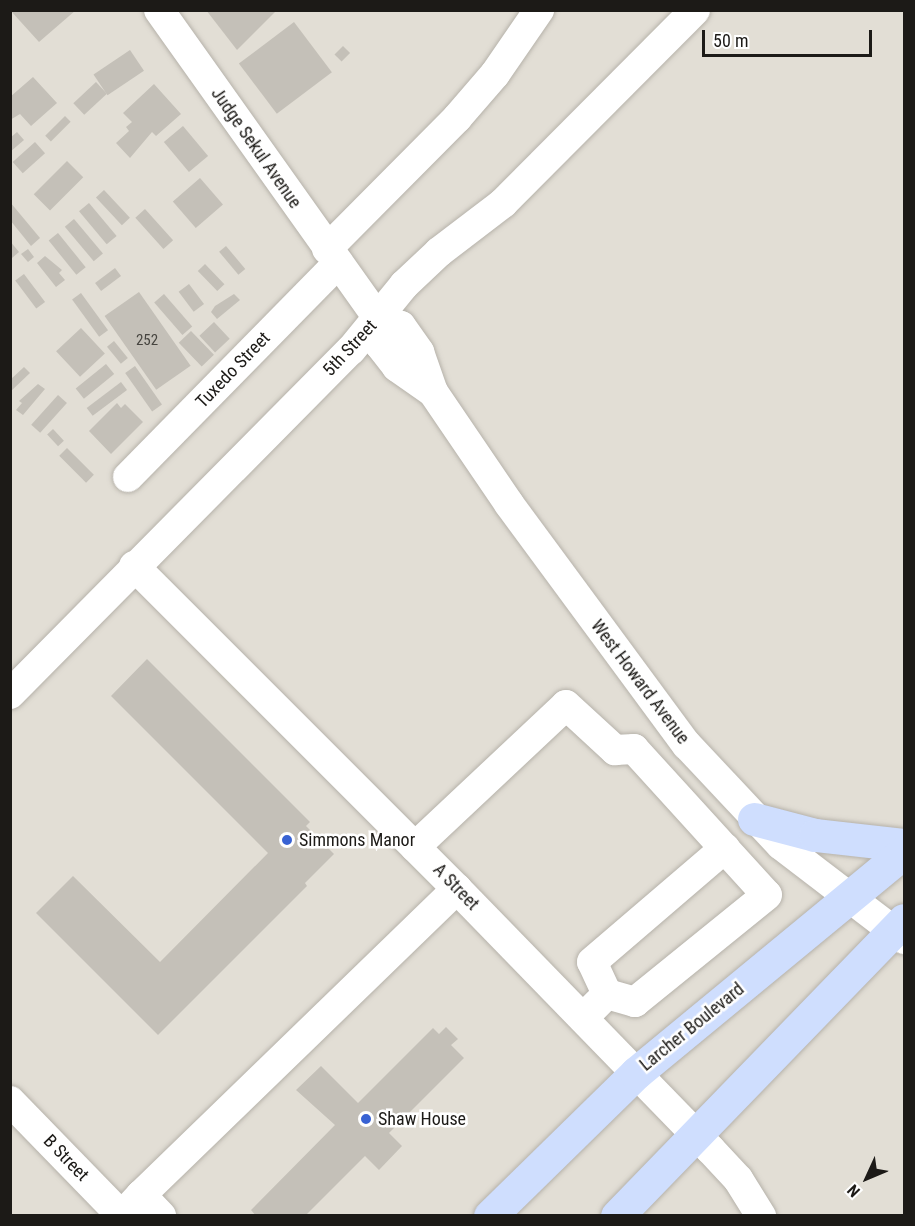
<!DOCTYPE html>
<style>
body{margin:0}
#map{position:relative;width:915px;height:1226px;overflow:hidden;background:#e2ded5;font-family:"Roboto Condensed",sans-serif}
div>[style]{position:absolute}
.building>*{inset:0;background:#c4c0b8;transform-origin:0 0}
.roads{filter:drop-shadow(0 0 2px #b6b2aa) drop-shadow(0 0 2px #b6b2aa)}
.minor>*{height:30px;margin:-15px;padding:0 15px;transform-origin:15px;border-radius:15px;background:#fff}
.major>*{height:33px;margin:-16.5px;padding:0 16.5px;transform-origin:16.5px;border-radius:16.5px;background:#cfdefe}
.dots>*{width:16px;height:16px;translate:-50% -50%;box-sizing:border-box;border:3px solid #fff;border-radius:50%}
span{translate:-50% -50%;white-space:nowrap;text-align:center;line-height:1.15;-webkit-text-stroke:5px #fff;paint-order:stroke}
.number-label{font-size:15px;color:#46443f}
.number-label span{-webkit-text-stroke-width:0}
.street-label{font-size:18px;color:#1c1a17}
.poi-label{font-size:18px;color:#1c1a17}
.left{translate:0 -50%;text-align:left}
.frame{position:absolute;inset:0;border:12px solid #1c1a17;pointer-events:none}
.north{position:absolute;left:837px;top:1148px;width:60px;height:60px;-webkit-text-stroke:4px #fff;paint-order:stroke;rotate:226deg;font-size:16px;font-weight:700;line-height:24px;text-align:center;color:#1c1a17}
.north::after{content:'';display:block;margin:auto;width:21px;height:27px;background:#1c1a17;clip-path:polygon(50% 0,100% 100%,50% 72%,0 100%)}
.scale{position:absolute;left:702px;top:30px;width:170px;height:27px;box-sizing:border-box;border:3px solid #1c1a17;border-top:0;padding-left:8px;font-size:18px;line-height:21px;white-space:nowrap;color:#1c1a17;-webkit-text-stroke:4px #fff;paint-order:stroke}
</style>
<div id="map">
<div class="building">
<i style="clip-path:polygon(10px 10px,76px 10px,39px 42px)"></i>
<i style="clip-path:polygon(206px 10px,277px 10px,237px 50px)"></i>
<i style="left:294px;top:22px;width:63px;height:69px;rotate:53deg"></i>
<i style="left:343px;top:46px;width:10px;height:12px;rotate:45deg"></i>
<i style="left:130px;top:50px;width:25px;height:44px;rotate:56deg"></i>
<i style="clip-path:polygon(33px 77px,57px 103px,31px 126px,20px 114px,10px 120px,10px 97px)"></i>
<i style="left:96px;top:82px;width:16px;height:31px;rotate:47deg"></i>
<i style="clip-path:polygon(154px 84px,181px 114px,156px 136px,152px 132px,130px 158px,116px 143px,129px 131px,126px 127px,132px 122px,123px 113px)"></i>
<i style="left:65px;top:116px;width:8px;height:28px;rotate:45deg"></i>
<i style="left:183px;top:126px;width:39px;height:25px;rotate:50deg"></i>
<i style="clip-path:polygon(17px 132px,24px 140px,10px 152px,10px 138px)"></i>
<i style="left:35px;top:142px;width:15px;height:30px;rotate:48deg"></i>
<i style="left:67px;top:161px;width:23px;height:47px;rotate:45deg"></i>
<i style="left:200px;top:178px;width:35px;height:36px;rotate:49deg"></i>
<i style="left:104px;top:190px;width:38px;height:11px;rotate:47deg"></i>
<i style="clip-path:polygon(10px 202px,40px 238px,31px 246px,10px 220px)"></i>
<i style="left:89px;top:203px;width:43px;height:13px;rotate:50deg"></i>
<i style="left:145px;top:209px;width:42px;height:13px;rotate:48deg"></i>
<i style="left:74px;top:219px;width:45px;height:12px;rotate:50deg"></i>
<i style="left:58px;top:233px;width:44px;height:12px;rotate:51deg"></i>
<i style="clip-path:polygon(10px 241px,19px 252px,12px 258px,10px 256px)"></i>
<i style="left:226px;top:246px;width:30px;height:9px;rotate:50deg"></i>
<i style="clip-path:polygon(28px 249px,34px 257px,28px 262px,21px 254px)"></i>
<i style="clip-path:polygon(45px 256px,62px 270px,59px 273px,65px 280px,56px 287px,37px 263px)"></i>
<i style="left:205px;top:264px;width:28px;height:10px;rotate:46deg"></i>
<i style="left:115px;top:268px;width:10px;height:25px;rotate:53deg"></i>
<i style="left:24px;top:274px;width:35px;height:11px;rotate:53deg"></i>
<i style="left:189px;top:284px;width:25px;height:13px;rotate:53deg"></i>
<i style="left:139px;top:292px;width:90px;height:42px;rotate:55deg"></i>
<i style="left:81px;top:293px;width:46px;height:11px;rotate:54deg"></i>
<i style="left:164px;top:294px;width:43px;height:13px;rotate:49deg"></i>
<i style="clip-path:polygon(234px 294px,240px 300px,217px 319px,211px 312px,215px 306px)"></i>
<i style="left:214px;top:322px;width:23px;height:20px;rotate:47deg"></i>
<i style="left:81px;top:328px;width:35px;height:34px;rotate:47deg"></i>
<i style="left:191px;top:331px;width:33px;height:17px;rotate:46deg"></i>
<i style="left:114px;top:341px;width:22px;height:9px;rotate:51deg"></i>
<i style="left:106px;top:364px;width:13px;height:39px;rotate:51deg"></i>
<i style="left:135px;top:366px;width:47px;height:12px;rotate:55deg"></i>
<i style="clip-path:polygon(24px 367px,30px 373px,10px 392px,10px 380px)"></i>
<i style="left:121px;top:382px;width:10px;height:43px;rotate:53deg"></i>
<i style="clip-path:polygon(38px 384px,45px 389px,23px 415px,16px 410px,22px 403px,19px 401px)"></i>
<i style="left:58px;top:395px;width:12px;height:40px;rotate:42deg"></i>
<i style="clip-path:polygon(117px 403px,121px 408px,125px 404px,143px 422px,111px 454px,89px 431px)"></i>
<i style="left:53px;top:429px;width:16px;height:8px;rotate:47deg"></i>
<i style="left:67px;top:448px;width:38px;height:11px;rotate:45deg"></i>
<i style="clip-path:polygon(147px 659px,310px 822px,306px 826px,334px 854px,305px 883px,307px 886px,158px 1035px,36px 913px,73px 876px,160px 962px,268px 853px,111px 696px)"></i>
<i style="clip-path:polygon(446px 1027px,458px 1039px,451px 1045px,464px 1058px,389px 1133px,402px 1146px,379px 1170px,365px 1156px,305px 1216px,256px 1216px,251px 1210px,335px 1125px,296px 1090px,321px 1066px,358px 1103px,433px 1028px,439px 1034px)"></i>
</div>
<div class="roads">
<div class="minor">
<i style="left:159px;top:10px;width:378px;rotate:54.6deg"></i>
<i style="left:378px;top:318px;width:27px;rotate:86deg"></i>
<i style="left:380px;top:345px;width:28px;rotate:52deg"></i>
<i style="left:397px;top:367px;width:44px;rotate:34.8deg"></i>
<i style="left:327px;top:249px;width:185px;rotate:-45.2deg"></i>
<i style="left:457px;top:118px;width:58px;rotate:-49.2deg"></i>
<i style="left:495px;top:74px;width:78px;rotate:-55.5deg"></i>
<i style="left:378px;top:318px;width:24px;rotate:19deg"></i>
<i style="left:401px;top:326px;width:32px;rotate:55deg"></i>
<i style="left:419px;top:352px;width:42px;rotate:70.7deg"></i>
<i style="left:433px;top:392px;width:135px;rotate:55.8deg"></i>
<i style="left:509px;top:504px;width:300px;rotate:53.6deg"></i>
<i style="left:687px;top:745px;width:137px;rotate:46.8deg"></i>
<i style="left:781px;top:845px;width:155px;rotate:37.4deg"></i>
<i style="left:128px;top:477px;width:300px;rotate:-45.5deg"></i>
<i style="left:134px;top:566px;width:457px;rotate:45deg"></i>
<i style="left:457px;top:889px;width:363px;rotate:45.8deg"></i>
<i style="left:710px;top:1149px;width:41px;rotate:47deg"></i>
<i style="left:738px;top:1179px;width:44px;rotate:58.1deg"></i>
<i style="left:10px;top:694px;width:484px;rotate:-45.3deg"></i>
<i style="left:351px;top:350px;width:84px;rotate:-50.8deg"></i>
<i style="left:404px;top:285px;width:48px;rotate:-43.3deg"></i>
<i style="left:439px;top:252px;width:81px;rotate:-37.4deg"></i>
<i style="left:503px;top:203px;width:272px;rotate:-45.1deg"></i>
<i style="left:415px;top:847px;width:207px;rotate:-43.2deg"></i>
<i style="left:566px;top:705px;width:67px;rotate:42.6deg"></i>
<i style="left:615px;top:750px;width:19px;rotate:-3deg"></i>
<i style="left:634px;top:749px;width:197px;rotate:47.7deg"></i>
<i style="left:767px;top:895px;width:170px;rotate:141deg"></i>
<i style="left:635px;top:1002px;width:29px;rotate:-164deg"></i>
<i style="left:607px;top:994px;width:34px;rotate:135deg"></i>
<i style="left:607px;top:994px;width:35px;rotate:-115deg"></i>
<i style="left:592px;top:962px;width:175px;rotate:-40.6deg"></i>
<i style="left:10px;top:1101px;width:161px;rotate:45.8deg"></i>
<i style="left:141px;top:1195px;width:440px;rotate:-44.1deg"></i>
<i style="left:128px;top:1209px;width:19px;rotate:-47deg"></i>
<i style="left:141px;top:1195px;width:29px;rotate:46deg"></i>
</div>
<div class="major">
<i style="left:754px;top:819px;width:63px;rotate:14.7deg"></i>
<i style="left:815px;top:835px;width:90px;rotate:6.4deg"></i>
<i style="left:490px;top:1216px;width:204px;rotate:-44.4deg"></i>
<i style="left:636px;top:1073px;width:347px;rotate:-39.5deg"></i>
<i style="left:617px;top:1216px;width:412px;rotate:-45.9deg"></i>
</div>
</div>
<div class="dots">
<i style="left:287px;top:840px;background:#3862d3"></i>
<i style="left:366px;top:1119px;background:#3862d3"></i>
</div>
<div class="number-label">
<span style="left:147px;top:341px">252</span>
</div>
<div class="street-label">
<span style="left:256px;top:148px;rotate:55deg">Judge Sekul Avenue</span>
<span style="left:350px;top:348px;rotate:-47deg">5th Street</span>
<span style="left:233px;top:370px;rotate:-46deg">Tuxedo Street</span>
<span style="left:640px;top:682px;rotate:53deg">West Howard Avenue</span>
<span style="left:456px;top:887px;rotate:46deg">A Street</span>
<span style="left:692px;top:1027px;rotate:-39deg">Larcher Boulevard</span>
<span style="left:66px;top:1158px;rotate:46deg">B Street</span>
</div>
<div class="poi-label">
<span class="left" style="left:299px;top:840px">Simmons Manor</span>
<span class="left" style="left:378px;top:1119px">Shaw House</span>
</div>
<div class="frame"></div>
<div class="north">N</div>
<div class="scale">50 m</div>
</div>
